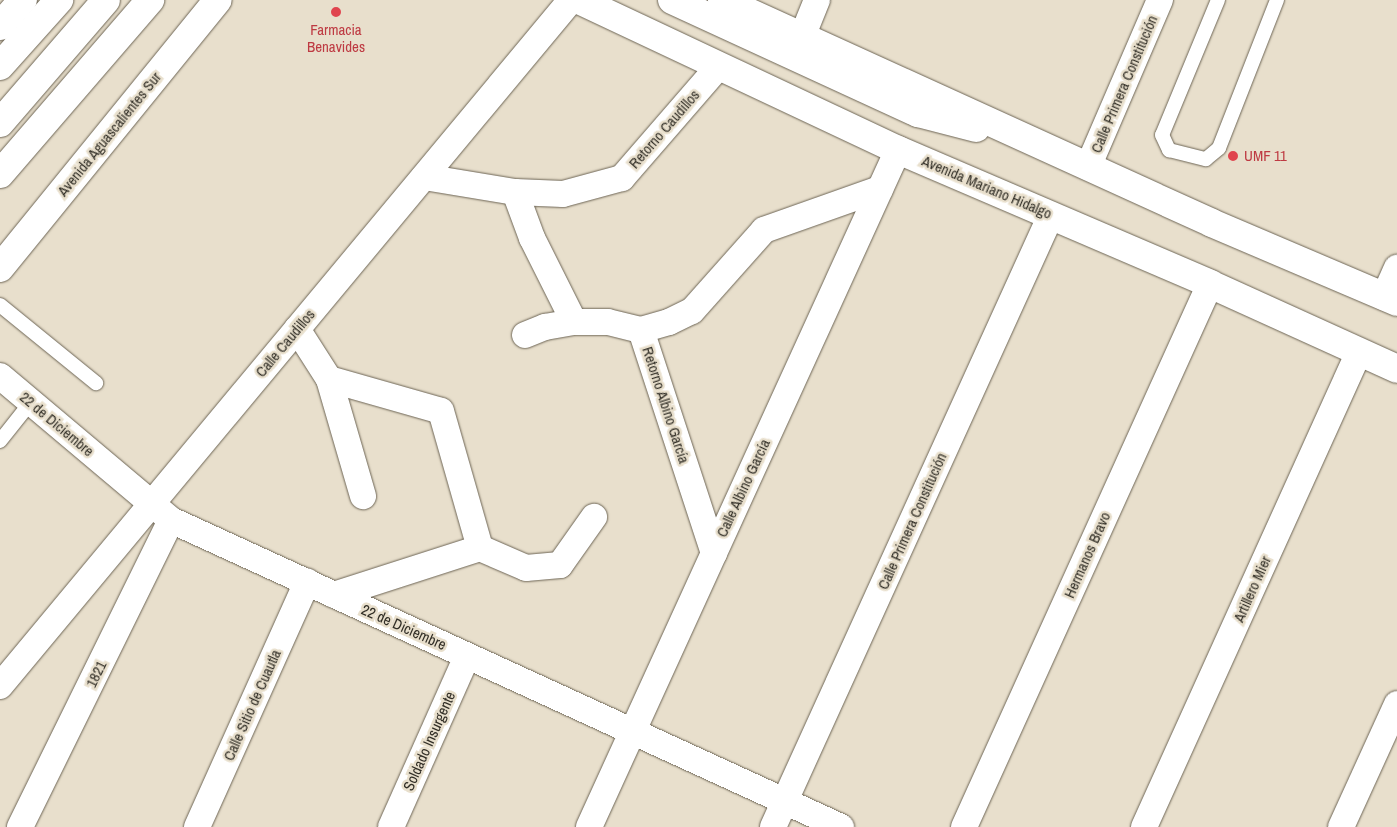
<!DOCTYPE html>
<meta charset="utf-8">
<style>
body{margin:0}
#map{position:relative;width:1397px;height:827px;overflow:hidden;background:#e8dfcc;font-family:"Archivo Narrow",sans-serif}
div>[style]{position:absolute}
.roads{filter:drop-shadow(0 0 1px #6d6555) drop-shadow(0 0 1px #6d6555)}
.lane>*{height:14px;margin:-7px;padding:0 7px;transform-origin:7px;border-radius:7px;background:#fff}
.street>*{height:26px;margin:-13px;padding:0 13px;transform-origin:13px;border-radius:13px;background:#fff}
.secondary>*{height:28px;margin:-14px;padding:0 14px;transform-origin:14px;border-radius:14px;background:#fff}
.primary>*{height:28px;margin:-14px;padding:0 14px;transform-origin:14px;border-radius:14px;background:#fff}
.dots>*{width:14px;height:14px;translate:-50% -50%;box-sizing:border-box;border:2px solid #e8dfcc;border-radius:50%}
span{translate:-50% -50%;white-space:nowrap;text-align:center;line-height:1.15;-webkit-text-stroke:5px #e8dfcc;paint-order:stroke}
.health-label{font-size:15px;color:#be3a42}
.left{translate:0 -50%;text-align:left}
.street-label{font-size:15px;color:#322f27}
</style>
<div id="map">
<div class="roads">
<div class="lane">
<i style="left:1218px;top:0;width:146px;rotate:112.5deg"></i>
<i style="left:1162px;top:135px;width:17px;rotate:65deg"></i>
<i style="left:1169px;top:150px;width:38px;rotate:14deg"></i>
<i style="left:1206px;top:159px;width:17px;rotate:-40deg"></i>
<i style="left:1219px;top:148px;width:159px;rotate:-68.6deg"></i>
<i style="left:0;top:305px;width:124px;rotate:39.1deg"></i>
<i style="left:0;top:441px;width:50px;rotate:-51.5deg"></i>
</div>
<div class="street">
<i style="left:802px;top:37px;width:40px;rotate:-68deg"></i>
<i style="left:1088px;top:167px;width:182px;rotate:-66.7deg"></i>
<i style="left:424px;top:177px;width:92px;rotate:9.4deg"></i>
<i style="left:515px;top:192px;width:48px;rotate:2.4deg"></i>
<i style="left:563px;top:194px;width:61px;rotate:-15.2deg"></i>
<i style="left:622px;top:178px;width:148px;rotate:-49.1deg"></i>
<i style="left:515px;top:192px;width:49px;rotate:69.7deg"></i>
<i style="left:532px;top:238px;width:94px;rotate:63.4deg"></i>
<i style="left:1384px;top:297px;width:32px;rotate:-66deg"></i>
<i style="left:297px;top:329px;width:59px;rotate:57.4deg"></i>
<i style="left:329px;top:379px;width:122px;rotate:73.8deg"></i>
<i style="left:641px;top:330px;width:235px;rotate:71.9deg"></i>
<i style="left:525px;top:335px;width:22px;rotate:-22deg"></i>
<i style="left:545px;top:327px;width:29px;rotate:-10deg"></i>
<i style="left:574px;top:322px;width:34px"></i>
<i style="left:608px;top:322px;width:34px;rotate:14deg"></i>
<i style="left:641px;top:330px;width:29px;rotate:-16deg"></i>
<i style="left:669px;top:322px;width:25px;rotate:-26deg"></i>
<i style="left:692px;top:311px;width:108px;rotate:-48.4deg"></i>
<i style="left:764px;top:230px;width:123px;rotate:-19.5deg"></i>
<i style="left:0;top:376px;width:224px;rotate:40.1deg"></i>
<i style="left:171px;top:520px;width:737px;rotate:24.62deg"></i>
<i style="left:329px;top:379px;width:116px;rotate:15.9deg"></i>
<i style="left:441px;top:411px;width:142px;rotate:74.1deg"></i>
<i style="left:334px;top:595px;width:153px;rotate:-17.8deg"></i>
<i style="left:480px;top:548px;width:50px;rotate:23.5deg"></i>
<i style="left:526px;top:568px;width:34px;rotate:-5deg"></i>
<i style="left:560px;top:565px;width:59px;rotate:-54.7deg"></i>
<i style="left:0;top:686px;width:893px;rotate:-50.23deg"></i>
<i style="left:20px;top:827px;width:342px;rotate:-63.8deg"></i>
<i style="left:197px;top:827px;width:269px;rotate:-65.8deg"></i>
<i style="left:391px;top:827px;width:187px;rotate:-66deg"></i>
<i style="left:589px;top:827px;width:744px;rotate:-65.47deg"></i>
<i style="left:773px;top:827px;width:672px;rotate:-65.57deg"></i>
<i style="left:964px;top:827px;width:596px;rotate:-65.63deg"></i>
<i style="left:1144px;top:827px;width:521px;rotate:-65.65deg"></i>
<i style="left:1341px;top:827px;width:135px;rotate:-65.5deg"></i>
</div>
<div class="secondary">
<i style="left:0;top:26px;width:35px;rotate:-49deg"></i>
<i style="left:0;top:268px;width:345px;rotate:-50.9deg"></i>
</div>
<div class="primary">
<i style="left:579px;top:0;width:353px;rotate:25.2deg"></i>
<i style="left:898px;top:150px;width:340px;rotate:23.2deg"></i>
<i style="left:1210px;top:284px;width:205px;rotate:24.4deg"></i>
<i style="left:672px;top:0;width:271px;rotate:24.7deg"></i>
<i style="left:918px;top:113px;width:60px;rotate:14.5deg"></i>
<i style="left:722px;top:0;width:538px;rotate:24.47deg"></i>
<i style="left:1212px;top:223px;width:201px;rotate:23.1deg"></i>
<i style="left:0;top:66px;width:89px;rotate:-48.2deg"></i>
<i style="left:0;top:123px;width:162px;rotate:-49.2deg"></i>
<i style="left:0;top:174px;width:230px;rotate:-49.2deg"></i>
</div>
</div>
<div class="dots">
<i style="left:336px;top:12px;background:#e0444e"></i>
<i style="left:1233px;top:156px;background:#e0444e"></i>
</div>
<div class="health-label">
<span style="left:336px;top:38px">Farmacia<br>Benavides</span>
<span class="left" style="left:1244px;top:156px">UMF 11</span>
</div>
<div class="street-label">
<span style="left:1124px;top:84px;rotate:-67deg">Calle Primera Constitución</span>
<span style="left:664px;top:129px;rotate:-49deg">Retorno Caudillos</span>
<span style="left:109px;top:134px;rotate:-51deg">Avenida Aguascalientes Sur</span>
<span style="left:987px;top:187px;rotate:23deg">Avenida Mariano Hidalgo</span>
<span style="left:285px;top:343px;rotate:-50deg">Calle Caudillos</span>
<span style="left:666px;top:405px;rotate:72deg">Retorno Albino García</span>
<span style="left:57px;top:424px;rotate:40deg">22 de Diciembre</span>
<span style="left:743px;top:488px;rotate:-65deg">Calle Albino García</span>
<span style="left:912px;top:521px;rotate:-66deg">Calle Primera Constitución</span>
<span style="left:1087px;top:555px;rotate:-66deg">Hermanos Bravo</span>
<span style="left:1252px;top:589px;rotate:-66deg">Artillero Mier</span>
<span style="left:404px;top:627px;rotate:24deg">22 de Diciembre</span>
<span style="left:96px;top:674px;rotate:-64deg">1821</span>
<span style="left:252px;top:705px;rotate:-66deg">Calle Sitio de Cuautla</span>
<span style="left:429px;top:741px;rotate:-66deg">Soldado Insurgente</span>
</div>
</div>
